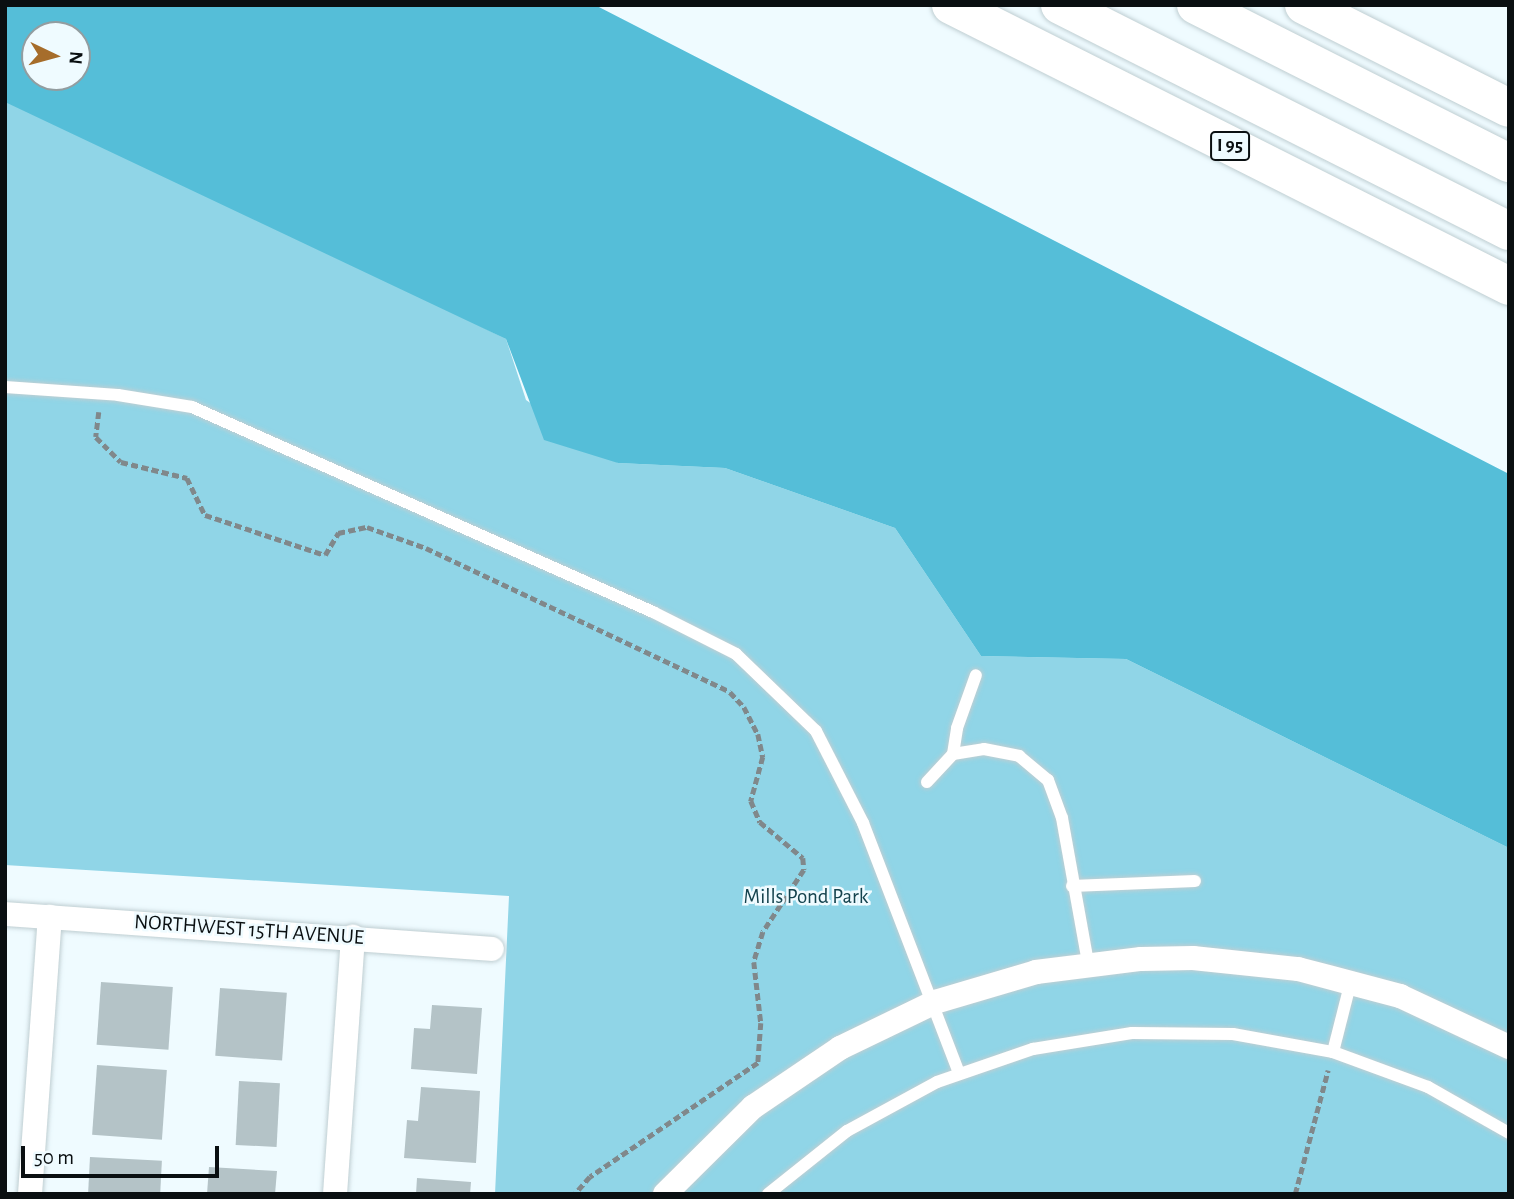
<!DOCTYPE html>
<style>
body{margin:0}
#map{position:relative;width:1514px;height:1199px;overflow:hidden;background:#effbff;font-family:"Alegreya Sans",sans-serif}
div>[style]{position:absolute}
.green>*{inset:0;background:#90d5e7}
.water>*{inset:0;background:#55bed8}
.building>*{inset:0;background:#b4c3c7;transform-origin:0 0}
.path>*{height:4.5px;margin-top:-2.25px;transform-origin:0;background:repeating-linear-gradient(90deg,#80888b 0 7px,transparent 0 10.5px)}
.roads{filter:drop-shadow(0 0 2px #bfced2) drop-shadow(0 0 2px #bfced2)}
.lane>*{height:12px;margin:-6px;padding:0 6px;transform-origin:6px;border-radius:6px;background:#fff}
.street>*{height:24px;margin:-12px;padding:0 12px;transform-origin:12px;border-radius:12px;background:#fff}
.highway>*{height:38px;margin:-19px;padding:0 19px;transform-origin:19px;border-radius:19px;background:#fff}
span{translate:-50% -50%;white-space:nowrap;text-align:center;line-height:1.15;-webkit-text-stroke:5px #effbff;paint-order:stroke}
.shield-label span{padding:2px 5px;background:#effbff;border:2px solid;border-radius:5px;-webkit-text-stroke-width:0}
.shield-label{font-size:19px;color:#0a0f11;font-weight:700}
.park-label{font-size:21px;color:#14434e}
.street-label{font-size:21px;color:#0a0f11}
.frame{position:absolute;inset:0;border:7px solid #0a0f11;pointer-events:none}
.north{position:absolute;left:21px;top:21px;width:70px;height:70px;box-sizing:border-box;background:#effbff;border:2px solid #939da0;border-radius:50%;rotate:95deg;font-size:19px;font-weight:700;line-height:28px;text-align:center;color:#0a0f11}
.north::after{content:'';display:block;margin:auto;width:24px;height:32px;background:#a66d2b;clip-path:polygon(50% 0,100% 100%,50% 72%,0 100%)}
.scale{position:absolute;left:21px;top:1146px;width:198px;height:32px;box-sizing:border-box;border:4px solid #0a0f11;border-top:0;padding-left:9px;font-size:21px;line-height:24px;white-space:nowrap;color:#0a0f11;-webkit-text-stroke:5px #effbff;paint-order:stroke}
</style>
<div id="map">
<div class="green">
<i style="clip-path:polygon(5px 87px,506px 339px,526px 400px,618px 463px,725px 468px,895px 528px,981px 656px,1126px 659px,1509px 848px,1509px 1194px,495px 1194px,509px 896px,5px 865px)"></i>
</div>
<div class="water">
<i style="clip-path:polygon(evenodd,5px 5px,595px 5px,1509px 474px,1509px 848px,1126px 659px,981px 656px,895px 528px,725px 468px,618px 463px,544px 440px,506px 339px,5px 102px,5px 5px,35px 35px,77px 35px,77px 77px,35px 77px,35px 35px)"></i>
</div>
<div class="building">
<i style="left:101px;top:982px;width:72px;height:63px;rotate:4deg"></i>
<i style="left:220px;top:988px;width:67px;height:68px;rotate:4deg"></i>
<i style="clip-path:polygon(432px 1005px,482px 1008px,477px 1074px,411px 1069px,414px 1028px,430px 1029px)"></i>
<i style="left:97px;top:1065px;width:70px;height:70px;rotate:4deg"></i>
<i style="left:239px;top:1081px;width:41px;height:64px;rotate:3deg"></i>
<i style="clip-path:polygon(421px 1087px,480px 1091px,476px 1163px,404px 1158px,407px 1120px,418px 1121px)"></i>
<i style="left:90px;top:1157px;width:72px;height:37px;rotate:3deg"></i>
<i style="clip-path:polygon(209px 1167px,277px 1171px,275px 1194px,207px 1194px)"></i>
<i style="clip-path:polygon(417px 1178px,471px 1182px,470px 1194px,416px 1194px)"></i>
</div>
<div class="path">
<i style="left:99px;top:412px;width:25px;rotate:97deg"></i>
<i style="left:96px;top:437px;width:35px;rotate:45deg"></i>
<i style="left:121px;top:462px;width:68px;rotate:13.6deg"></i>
<i style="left:187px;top:478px;width:41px;rotate:64.1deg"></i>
<i style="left:205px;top:515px;width:126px;rotate:18.4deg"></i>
<i style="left:325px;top:555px;width:26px;rotate:-59deg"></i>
<i style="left:338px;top:533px;width:30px;rotate:-12deg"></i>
<i style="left:367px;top:527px;width:63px;rotate:19.6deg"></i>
<i style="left:426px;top:548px;width:336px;rotate:25.3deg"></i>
<i style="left:730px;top:692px;width:21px;rotate:47deg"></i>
<i style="left:744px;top:707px;width:30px;rotate:63deg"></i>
<i style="left:758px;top:734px;width:24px;rotate:78deg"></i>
<i style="left:763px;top:757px;width:46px;rotate:105.3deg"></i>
<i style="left:751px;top:801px;width:23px;rotate:67deg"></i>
<i style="left:760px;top:822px;width:56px;rotate:39.9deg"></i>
<i style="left:803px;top:858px;width:12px;rotate:85deg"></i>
<i style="left:804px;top:870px;width:74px;rotate:123.5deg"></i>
<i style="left:763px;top:932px;width:31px;rotate:107deg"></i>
<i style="left:754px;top:962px;width:61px;rotate:83.5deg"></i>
<i style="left:761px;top:1023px;width:40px;rotate:94.3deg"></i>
<i style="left:758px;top:1063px;width:203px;rotate:145.8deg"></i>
<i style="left:590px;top:1177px;width:23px;rotate:131deg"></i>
<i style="left:1295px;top:1194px;width:128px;rotate:-75.1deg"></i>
</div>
<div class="roads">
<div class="lane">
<i style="left:5px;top:387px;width:113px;rotate:4deg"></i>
<i style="left:118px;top:395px;width:75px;rotate:9.2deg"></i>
<i style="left:192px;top:407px;width:505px;rotate:23.97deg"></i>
<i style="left:653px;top:612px;width:93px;rotate:26.8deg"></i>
<i style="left:736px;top:654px;width:111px;rotate:43.9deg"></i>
<i style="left:816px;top:731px;width:103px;rotate:62.9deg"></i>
<i style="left:863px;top:823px;width:268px;rotate:69deg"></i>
<i style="left:953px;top:754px;width:26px;rotate:-81deg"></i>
<i style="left:957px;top:728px;width:56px;rotate:-70.3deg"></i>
<i style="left:927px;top:782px;width:38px;rotate:-47deg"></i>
<i style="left:953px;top:754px;width:31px;rotate:-9deg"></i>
<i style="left:984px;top:749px;width:36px;rotate:11deg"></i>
<i style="left:1019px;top:756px;width:38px;rotate:40deg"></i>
<i style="left:1048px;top:780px;width:40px;rotate:69.8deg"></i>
<i style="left:1062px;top:818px;width:147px;rotate:79.8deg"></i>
<i style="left:1072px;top:886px;width:123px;rotate:-2.3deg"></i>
<i style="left:1333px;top:1052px;width:73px;rotate:-75.8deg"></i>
<i style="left:768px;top:1194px;width:101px;rotate:-38.6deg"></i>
<i style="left:847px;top:1131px;width:102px;rotate:-28.6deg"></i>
<i style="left:937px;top:1082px;width:102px;rotate:-19deg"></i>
<i style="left:1033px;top:1049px;width:100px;rotate:-9.2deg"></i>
<i style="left:1132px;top:1033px;width:101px;rotate:0.6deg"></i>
<i style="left:1233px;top:1034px;width:102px;rotate:10.2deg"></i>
<i style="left:1333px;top:1052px;width:101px;rotate:20.2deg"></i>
<i style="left:1428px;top:1087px;width:93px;rotate:29.6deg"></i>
</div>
<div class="street">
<i style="left:5px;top:914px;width:488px;rotate:4.1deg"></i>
<i style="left:30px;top:1194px;width:278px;rotate:-85.9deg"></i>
<i style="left:335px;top:1194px;width:258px;rotate:-86deg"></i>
<i style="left:665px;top:1194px;width:124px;rotate:-44.7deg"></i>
<i style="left:753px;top:1107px;width:105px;rotate:-34.1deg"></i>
<i style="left:840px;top:1048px;width:106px;rotate:-25.8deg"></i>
<i style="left:935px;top:1002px;width:105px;rotate:-16.5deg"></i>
<i style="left:1036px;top:972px;width:106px;rotate:-7.1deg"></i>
<i style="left:1141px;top:959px;width:52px;rotate:-1.1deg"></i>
<i style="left:1193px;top:958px;width:106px;rotate:6deg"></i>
<i style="left:1298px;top:969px;width:106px;rotate:14.8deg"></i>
<i style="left:1400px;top:996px;width:120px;rotate:25.1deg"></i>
</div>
<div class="highway">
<i style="left:951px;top:5px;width:625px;rotate:26.73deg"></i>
<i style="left:1060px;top:5px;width:503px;rotate:26.72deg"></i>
<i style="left:1196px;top:5px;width:351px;rotate:26.8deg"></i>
<i style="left:1304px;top:5px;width:229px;rotate:26.7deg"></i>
</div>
</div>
<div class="shield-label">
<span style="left:1230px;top:146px">I 95</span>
</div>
<div class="park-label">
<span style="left:806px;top:897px">Mills Pond Park</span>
</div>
<div class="street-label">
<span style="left:249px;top:930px;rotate:4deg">NORTHWEST 15TH AVENUE</span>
</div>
<div class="frame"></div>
<div class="north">N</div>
<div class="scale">50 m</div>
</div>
